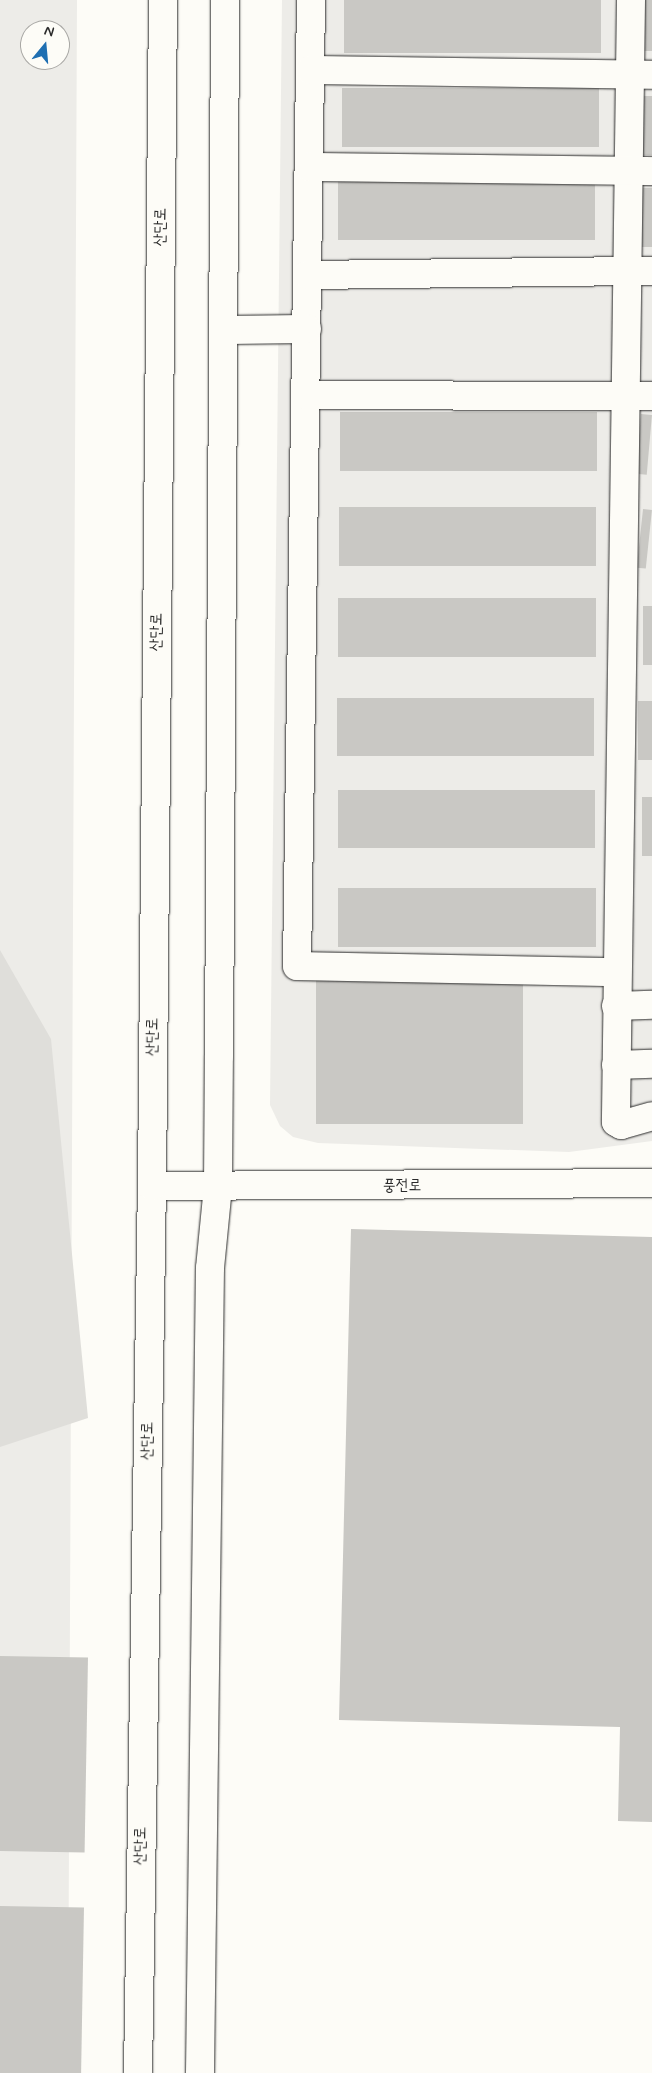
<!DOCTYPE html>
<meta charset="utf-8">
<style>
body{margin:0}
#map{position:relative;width:652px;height:2073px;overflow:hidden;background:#fdfcf7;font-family:Mynerve,"Poor Story",sans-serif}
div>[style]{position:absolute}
.built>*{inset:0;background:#edece8}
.green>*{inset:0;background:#dfdeda}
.building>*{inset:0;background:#c9c8c4;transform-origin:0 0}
.roads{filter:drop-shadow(0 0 1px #2b2b2b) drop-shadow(0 0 1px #2b2b2b)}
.minor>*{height:28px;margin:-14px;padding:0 14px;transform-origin:14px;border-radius:14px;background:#fdfcf7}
span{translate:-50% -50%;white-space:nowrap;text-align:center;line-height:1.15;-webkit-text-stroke:4px #fdfcf7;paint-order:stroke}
.street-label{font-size:16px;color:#2b2b2b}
.north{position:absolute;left:20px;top:20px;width:50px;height:50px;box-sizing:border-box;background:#fdfcf7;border:1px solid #a9a8a5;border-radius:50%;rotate:17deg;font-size:14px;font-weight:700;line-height:20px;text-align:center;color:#2b2b2b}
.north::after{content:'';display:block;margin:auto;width:18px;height:22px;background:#1f6fb2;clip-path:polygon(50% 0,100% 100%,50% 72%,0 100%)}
</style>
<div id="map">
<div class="built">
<i style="clip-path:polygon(evenodd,0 0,77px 0,68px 2073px,0 2073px,0 0,30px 30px,60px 30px,60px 60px,30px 60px,30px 30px)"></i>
<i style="clip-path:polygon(282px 0,652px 0,652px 1141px,569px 1152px,318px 1143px,293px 1137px,280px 1126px,270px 1105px)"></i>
</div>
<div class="green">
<i style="clip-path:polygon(0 950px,51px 1039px,88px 1418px,0 1447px)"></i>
</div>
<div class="building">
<i style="left:344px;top:0;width:257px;height:53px"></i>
<i style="left:642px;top:0;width:10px;height:51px"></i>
<i style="left:342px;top:88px;width:257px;height:59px"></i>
<i style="left:641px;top:96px;width:11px;height:59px"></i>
<i style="left:338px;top:181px;width:257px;height:59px"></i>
<i style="left:640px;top:188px;width:12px;height:59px"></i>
<i style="left:340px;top:412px;width:257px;height:59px"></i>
<i style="left:641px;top:414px;width:11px;height:60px;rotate:5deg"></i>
<i style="left:339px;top:507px;width:257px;height:59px"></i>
<i style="left:643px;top:509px;width:9px;height:59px;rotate:6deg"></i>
<i style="left:338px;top:598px;width:258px;height:59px"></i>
<i style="left:643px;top:606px;width:9px;height:59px"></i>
<i style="left:337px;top:698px;width:257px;height:58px"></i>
<i style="left:638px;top:701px;width:14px;height:59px"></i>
<i style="left:338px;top:790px;width:257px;height:58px"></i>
<i style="left:642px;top:797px;width:10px;height:59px"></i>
<i style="left:338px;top:888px;width:258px;height:59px"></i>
<i style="left:316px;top:977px;width:207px;height:147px"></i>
<i style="clip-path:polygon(351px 1229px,652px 1237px,652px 1822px,618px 1821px,620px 1727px,339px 1720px)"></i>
<i style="left:0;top:1656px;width:88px;height:195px;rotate:1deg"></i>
<i style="left:0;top:1906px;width:84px;height:167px;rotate:1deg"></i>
</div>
<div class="roads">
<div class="minor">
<i style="left:311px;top:0;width:966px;rotate:90.83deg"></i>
<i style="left:297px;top:966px;width:320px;rotate:1.1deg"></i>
<i style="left:631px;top:0;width:1122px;rotate:90.77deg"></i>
<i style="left:616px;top:1122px;width:6px;rotate:31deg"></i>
<i style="left:621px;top:1125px;width:32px;rotate:-16deg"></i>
<i style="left:311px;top:70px;width:341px;rotate:0.8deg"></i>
<i style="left:309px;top:167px;width:343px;rotate:0.7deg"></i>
<i style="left:308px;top:275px;width:344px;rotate:-0.7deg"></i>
<i style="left:224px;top:330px;width:83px;rotate:-0.7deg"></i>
<i style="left:306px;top:395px;width:346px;rotate:0.2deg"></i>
<i style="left:616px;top:1006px;width:36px;rotate:-2deg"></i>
<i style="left:616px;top:1065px;width:36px;rotate:-2deg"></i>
<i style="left:152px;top:1186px;width:500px;rotate:-0.34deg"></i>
<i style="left:138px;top:2073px;width:887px;rotate:-89.1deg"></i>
<i style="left:152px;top:1186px;width:1186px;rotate:-89.47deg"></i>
<i style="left:200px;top:2073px;width:805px;rotate:-89.29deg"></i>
<i style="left:210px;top:1268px;width:82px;rotate:-84.4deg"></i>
<i style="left:218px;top:1186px;width:130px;rotate:-89.6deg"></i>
<i style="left:219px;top:1056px;width:1056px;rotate:-89.67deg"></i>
</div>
</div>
<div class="street-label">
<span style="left:161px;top:227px;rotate:-89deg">산단로</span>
<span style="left:157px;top:632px;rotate:-89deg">산단로</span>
<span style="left:153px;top:1037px;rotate:-89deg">산단로</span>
<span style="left:402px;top:1186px">풍전로</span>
<span style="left:148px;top:1441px;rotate:-89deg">산단로</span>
<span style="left:141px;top:1846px;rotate:-89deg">산단로</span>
</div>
<div class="north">N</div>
</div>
